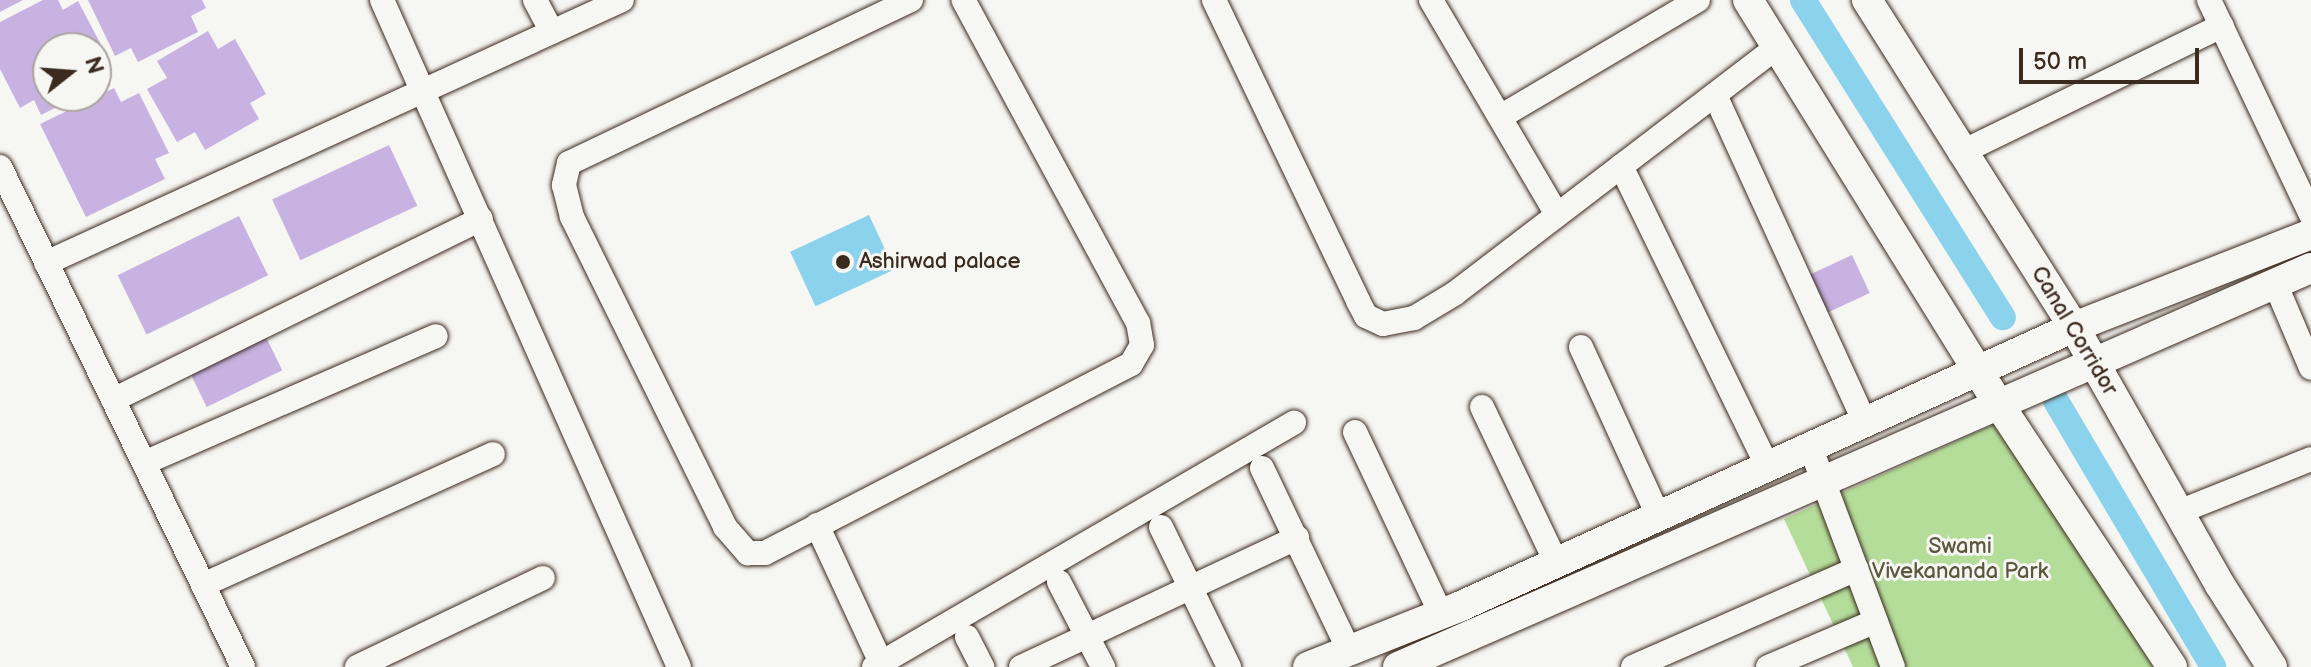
<!DOCTYPE html>
<style>
body{margin:0}
#map{position:relative;width:2311px;height:667px;overflow:hidden;background:#f6f6f2;font-family:"Balsamiq Sans",sans-serif}
div>[style]{position:absolute}
.green>*{inset:0;background:#b5dd9a}
.water>*{inset:0;background:#8bd2ed;transform-origin:0 0}
.canal>*{height:26px;margin:-13px;padding:0 13px;transform-origin:13px;border-radius:13px;background:#8bd2ed}
.building>*{inset:0;background:#c7b2e2;transform-origin:0 0}
.roads{filter:drop-shadow(0 0 2px #3b2a1e) drop-shadow(0 0 2px #3b2a1e)}
.minor>*{height:24px;margin:-12px;padding:0 12px;transform-origin:12px;border-radius:12px;background:#f6f6f2}
.tertiary>*{height:30px;margin:-15px;padding:0 15px;transform-origin:15px;border-radius:15px;background:#f6f6f2}
.dots>*{width:22px;height:22px;translate:-50% -50%;box-sizing:border-box;border:4px solid #f6f6f2;border-radius:50%}
span{translate:-50% -50%;white-space:nowrap;text-align:center;line-height:1.15;-webkit-text-stroke:6px #f6f6f2;paint-order:stroke}
.poi-label{font-size:22px;color:#3b2a1e}
.left{translate:0 -50%;text-align:left}
.street-label{font-size:22px;color:#3b2a1e}
.park-label{font-size:22px;color:#5a573d}
.north{position:absolute;left:32px;top:32px;width:80px;height:80px;box-sizing:border-box;background:#f6f6f2;border:2px solid #aba49d;border-radius:50%;rotate:73deg;font-size:22px;font-weight:700;line-height:32px;text-align:center;color:#3b2a1e}
.north::after{content:'';display:block;margin:auto;width:28px;height:36px;background:#3b2a1e;clip-path:polygon(50% 0,100% 100%,50% 72%,0 100%)}
.scale{position:absolute;left:2019px;top:48px;width:180px;height:36px;box-sizing:border-box;border:4px solid #3b2a1e;border-top:0;padding-left:10px;font-size:24px;line-height:28px;white-space:nowrap;color:#3b2a1e;-webkit-text-stroke:6px #f6f6f2;paint-order:stroke}
</style>
<div id="map">
<div class="green">
<i style="clip-path:polygon(2001px 421px,2153px 667px,1853px 667px,1784px 519px)"></i>
</div>
<div class="water">
<i style="left:869px;top:215px;width:60px;height:87px;rotate:65deg"></i>
</div>
<div class="canal">
<i style="left:1803px;top:0;width:375px;rotate:57.8deg"></i>
<i style="left:2056px;top:401px;width:309px;rotate:59.4deg"></i>
</div>
<div class="building">
<i style="clip-path:polygon(0 0,23px 0,0 12px)"></i>
<i style="clip-path:polygon(43px 0,58px 0,63px 10px,78px 1px,109px 60px,96px 67px,96px 48px,48px 48px,48px 96px,78px 96px,41px 115px,34px 100px,20px 108px,0 69px,0 22px)"></i>
<i style="clip-path:polygon(88px 0,202px 0,206px 8px,191px 16px,198px 32px,138px 62px,131px 48px,115px 56px)"></i>
<i style="clip-path:polygon(208px 31px,218px 49px,235px 39px,266px 94px,250px 103px,259px 119px,205px 150px,195px 132px,177px 142px,147px 89px,167px 78px,157px 61px)"></i>
<i style="clip-path:polygon(114px 88px,121px 102px,139px 93px,169px 153px,155px 159px,165px 179px,86px 217px,40px 124px)"></i>
<i style="left:389px;top:145px;width:67px;height:129px;rotate:65deg"></i>
<i style="left:239px;top:216px;width:66px;height:135px;rotate:64deg"></i>
<i style="left:1852px;top:255px;width:42px;height:48px;rotate:65deg"></i>
<i style="left:266px;top:337px;width:37px;height:84px;rotate:64deg"></i>
</div>
<div class="roads">
<div class="minor">
<i style="left:382px;top:0;width:730px;rotate:66deg"></i>
<i style="left:535px;top:0;width:36px;rotate:62deg"></i>
<i style="left:911px;top:0;width:379px;rotate:154.5deg"></i>
<i style="left:569px;top:163px;width:23px;rotate:103deg"></i>
<i style="left:564px;top:185px;width:33px;rotate:76deg"></i>
<i style="left:572px;top:217px;width:346px;rotate:63.7deg"></i>
<i style="left:725px;top:527px;width:35px;rotate:49deg"></i>
<i style="left:748px;top:553px;width:17px"></i>
<i style="left:765px;top:553px;width:412px;rotate:-27.3deg"></i>
<i style="left:1131px;top:364px;width:22px;rotate:-60deg"></i>
<i style="left:1142px;top:345px;width:22px;rotate:-100deg"></i>
<i style="left:1138px;top:323px;width:367px;rotate:-118.4deg"></i>
<i style="left:1214px;top:0;width:334px;rotate:64.4deg"></i>
<i style="left:1358px;top:301px;width:17px;rotate:62deg"></i>
<i style="left:1366px;top:316px;width:19px;rotate:25deg"></i>
<i style="left:1383px;top:324px;width:32px;rotate:-11deg"></i>
<i style="left:1414px;top:318px;width:47px;rotate:-31deg"></i>
<i style="left:1454px;top:294px;width:407px;rotate:-37.4deg"></i>
<i style="left:1431px;top:0;width:249px;rotate:59.6deg"></i>
<i style="left:2209px;top:0;width:238px;rotate:64.6deg"></i>
<i style="left:1715px;top:95px;width:358px;rotate:65.4deg"></i>
<i style="left:1500px;top:117px;width:230px;rotate:-30.6deg"></i>
<i style="left:1960px;top:153px;width:291px;rotate:-25.9deg"></i>
<i style="left:1621px;top:166px;width:333px;rotate:64deg"></i>
<i style="left:0;top:167px;width:556px;rotate:64.08deg"></i>
<i style="left:46px;top:263px;width:633px;rotate:-24.54deg"></i>
<i style="left:2275px;top:283px;width:92px;rotate:67deg"></i>
<i style="left:1581px;top:347px;width:185px;rotate:65.4deg"></i>
<i style="left:113px;top:400px;width:410px;rotate:-26.2deg"></i>
<i style="left:1482px;top:407px;width:172px;rotate:64.5deg"></i>
<i style="left:1355px;top:432px;width:201px;rotate:64.7deg"></i>
<i style="left:1810px;top:446px;width:236px;rotate:69.4deg"></i>
<i style="left:144px;top:463px;width:318px;rotate:-23.5deg"></i>
<i style="left:1262px;top:468px;width:202px;rotate:64.5deg"></i>
<i style="left:2179px;top:512px;width:142px;rotate:-21.9deg"></i>
<i style="left:817px;top:525px;width:157px;rotate:65.1deg"></i>
<i style="left:1161px;top:527px;width:156px;rotate:64.1deg"></i>
<i style="left:1059px;top:582px;width:96px;rotate:62.6deg"></i>
<i style="left:203px;top:585px;width:318px;rotate:-24.3deg"></i>
<i style="left:967px;top:637px;width:34px;rotate:63deg"></i>
<i style="left:357px;top:667px;width:206px;rotate:-25.6deg"></i>
<i style="left:874px;top:667px;width:486px;rotate:-30.2deg"></i>
<i style="left:1021px;top:667px;width:305px;rotate:-25.1deg"></i>
<i style="left:1633px;top:667px;width:244px;rotate:-23.7deg"></i>
<i style="left:1768px;top:667px;width:117px;rotate:-23.1deg"></i>
</div>
<div class="tertiary">
<i style="left:1748px;top:0;width:474px;rotate:58.2deg"></i>
<i style="left:1998px;top:403px;width:316px;rotate:56.6deg"></i>
<i style="left:1867px;top:0;width:387px;rotate:57.7deg"></i>
<i style="left:2074px;top:327px;width:296px;rotate:60.5deg"></i>
<i style="left:2220px;top:585px;width:97px;rotate:57.6deg"></i>
<i style="left:1308px;top:667px;width:165px;rotate:-21.7deg"></i>
<i style="left:1461px;top:606px;width:674px;rotate:-24.47deg"></i>
<i style="left:2074px;top:327px;width:255px;rotate:-21.4deg"></i>
<i style="left:1398px;top:667px;width:996px;rotate:-23.61deg"></i>
</div>
</div>
<div class="dots">
<i style="left:843px;top:262px;background:#3b2a1e"></i>
</div>
<div class="poi-label">
<span class="left" style="left:859px;top:262px">Ashirwad palace</span>
</div>
<div class="street-label">
<span style="left:2074px;top:331px;rotate:59deg">Canal Corridor</span>
</div>
<div class="park-label">
<span style="left:1960px;top:559px">Swami<br>Vivekananda Park</span>
</div>
<div class="north">N</div>
<div class="scale">50 m</div>
</div>
